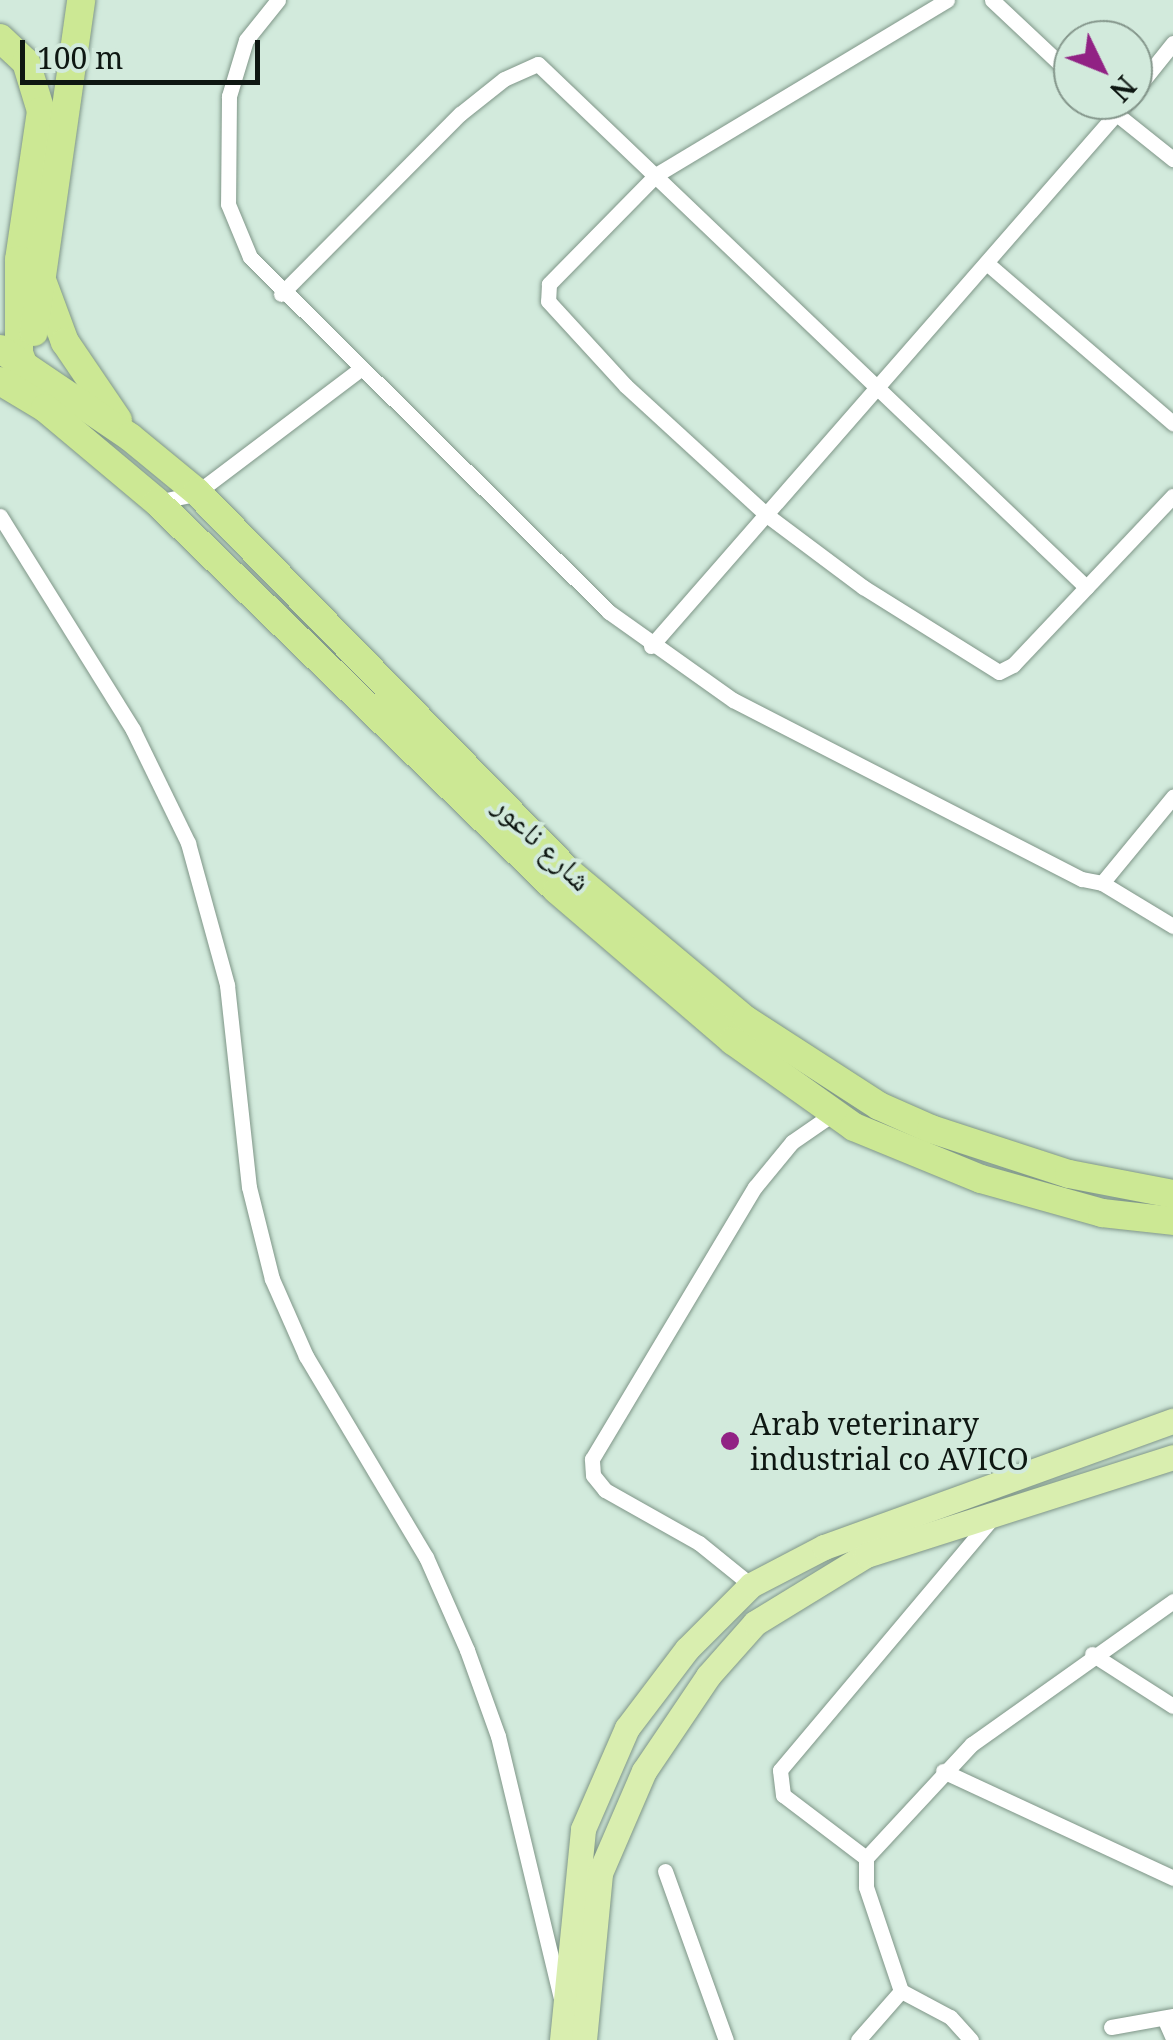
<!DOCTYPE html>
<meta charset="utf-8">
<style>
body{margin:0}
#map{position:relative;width:1173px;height:2040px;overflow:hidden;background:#d2eadc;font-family:"Noto Serif","Noto Naskh Arabic",serif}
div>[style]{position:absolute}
.roads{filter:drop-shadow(0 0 2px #7f9688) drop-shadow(0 0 2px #7f9688)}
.minor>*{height:15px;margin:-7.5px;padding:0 7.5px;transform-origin:7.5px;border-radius:7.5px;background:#fff}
.primary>*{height:25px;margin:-12.5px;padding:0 12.5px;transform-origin:12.5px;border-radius:12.5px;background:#d9eeaf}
.trunk>*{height:28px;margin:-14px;padding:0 14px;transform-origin:14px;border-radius:14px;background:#cce894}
.dots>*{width:28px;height:28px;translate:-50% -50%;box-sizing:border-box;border:5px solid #d2eadc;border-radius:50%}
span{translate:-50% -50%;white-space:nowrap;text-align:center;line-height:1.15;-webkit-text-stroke:8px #d2eadc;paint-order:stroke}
.street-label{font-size:30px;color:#0e1712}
.poi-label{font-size:30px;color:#0e1712}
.left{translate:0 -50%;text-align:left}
.north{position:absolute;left:1053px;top:20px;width:100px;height:100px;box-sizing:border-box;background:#d2eadc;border:2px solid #84968b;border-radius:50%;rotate:133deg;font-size:28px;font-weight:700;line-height:40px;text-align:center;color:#0e1712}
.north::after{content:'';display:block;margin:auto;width:35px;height:45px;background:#912284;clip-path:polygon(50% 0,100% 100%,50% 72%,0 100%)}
.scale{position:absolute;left:20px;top:40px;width:240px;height:45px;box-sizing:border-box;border:5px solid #0e1712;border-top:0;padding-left:12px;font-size:30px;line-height:35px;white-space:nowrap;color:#0e1712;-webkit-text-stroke:8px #d2eadc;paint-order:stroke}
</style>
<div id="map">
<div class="roads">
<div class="minor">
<i style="left:278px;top:0;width:51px;rotate:128.7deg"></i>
<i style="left:246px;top:40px;width:59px;rotate:106.9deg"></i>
<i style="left:229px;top:96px;width:108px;rotate:90.5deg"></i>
<i style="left:228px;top:204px;width:57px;rotate:67.5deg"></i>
<i style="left:250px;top:257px;width:505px;rotate:44.68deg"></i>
<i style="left:609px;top:612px;width:152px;rotate:35.4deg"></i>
<i style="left:733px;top:700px;width:392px;rotate:27.2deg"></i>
<i style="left:1082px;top:879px;width:20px;rotate:11deg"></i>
<i style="left:1102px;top:883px;width:112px;rotate:-50.5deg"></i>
<i style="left:947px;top:0;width:340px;rotate:149deg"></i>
<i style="left:656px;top:175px;width:153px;rotate:134.5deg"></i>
<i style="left:549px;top:284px;width:17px;rotate:93deg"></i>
<i style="left:548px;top:301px;width:115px;rotate:47.5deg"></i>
<i style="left:626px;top:386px;width:193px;rotate:42.5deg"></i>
<i style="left:768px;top:516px;width:119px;rotate:36.8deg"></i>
<i style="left:863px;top:587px;width:160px;rotate:32deg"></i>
<i style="left:999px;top:672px;width:16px;rotate:-27deg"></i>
<i style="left:1013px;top:665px;width:233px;rotate:-46.6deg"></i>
<i style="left:992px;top:0;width:111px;rotate:43.2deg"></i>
<i style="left:1133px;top:93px;width:64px;rotate:-51.3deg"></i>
<i style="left:1099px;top:100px;width:95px;rotate:38.6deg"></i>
<i style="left:989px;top:265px;width:243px;rotate:40.7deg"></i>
<i style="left:281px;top:294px;width:254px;rotate:-45.2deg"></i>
<i style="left:460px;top:114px;width:56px;rotate:-38.5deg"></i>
<i style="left:504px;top:79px;width:37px;rotate:-24deg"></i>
<i style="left:538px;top:64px;width:758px;rotate:43.66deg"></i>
<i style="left:157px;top:502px;width:39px;rotate:-12deg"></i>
<i style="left:195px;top:494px;width:206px;rotate:-37.1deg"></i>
<i style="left:0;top:516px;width:252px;rotate:58.1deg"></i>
<i style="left:133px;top:730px;width:126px;rotate:64deg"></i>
<i style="left:188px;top:843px;width:147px;rotate:74.6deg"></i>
<i style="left:227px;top:985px;width:203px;rotate:83.8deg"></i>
<i style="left:249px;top:1187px;width:95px;rotate:76deg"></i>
<i style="left:272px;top:1279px;width:84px;rotate:66.2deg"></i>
<i style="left:306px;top:1356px;width:234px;rotate:59.2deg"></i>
<i style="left:426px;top:1557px;width:102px;rotate:66.2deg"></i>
<i style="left:467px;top:1650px;width:91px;rotate:70.2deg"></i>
<i style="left:498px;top:1736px;width:270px;rotate:76.5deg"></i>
<i style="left:651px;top:646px;width:725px;rotate:-48.86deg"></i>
<i style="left:1102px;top:883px;width:83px;rotate:31.2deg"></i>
<i style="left:751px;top:1585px;width:67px;rotate:-141.1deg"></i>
<i style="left:699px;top:1543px;width:108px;rotate:-150.6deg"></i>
<i style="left:605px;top:1490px;width:19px;rotate:-129deg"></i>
<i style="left:593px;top:1475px;width:16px;rotate:-94deg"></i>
<i style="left:592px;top:1459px;width:317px;rotate:-59.1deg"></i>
<i style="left:755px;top:1187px;width:58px;rotate:-50.6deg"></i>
<i style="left:792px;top:1142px;width:51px;rotate:-34.6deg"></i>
<i style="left:1092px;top:1654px;width:96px;rotate:32.7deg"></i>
<i style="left:943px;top:1771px;width:254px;rotate:24.9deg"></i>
<i style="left:866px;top:1858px;width:104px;rotate:-142.8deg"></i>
<i style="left:783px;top:1795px;width:25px;rotate:-97deg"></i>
<i style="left:780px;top:1770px;width:329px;rotate:-49.9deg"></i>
<i style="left:665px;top:1871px;width:180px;rotate:70.2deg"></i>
<i style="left:1164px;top:2018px;width:22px;rotate:66deg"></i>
<i style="left:1111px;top:2027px;width:63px;rotate:-10.1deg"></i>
<i style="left:858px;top:2040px;width:65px;rotate:-48.7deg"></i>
<i style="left:971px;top:2040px;width:31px;rotate:-132deg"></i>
<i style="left:950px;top:2017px;width:55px;rotate:-152deg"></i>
<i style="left:901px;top:1991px;width:110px;rotate:-108.6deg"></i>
<i style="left:866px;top:1887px;width:29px;rotate:-90deg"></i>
<i style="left:866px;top:1858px;width:156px;rotate:-47.1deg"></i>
<i style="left:972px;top:1744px;width:247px;rotate:-35.4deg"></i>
</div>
<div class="primary">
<i style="left:562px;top:2040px;width:212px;rotate:-84.3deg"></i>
<i style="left:583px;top:1829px;width:110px;rotate:-66.5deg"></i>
<i style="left:627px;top:1728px;width:99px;rotate:-52.8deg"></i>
<i style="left:687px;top:1649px;width:91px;rotate:-45deg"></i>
<i style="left:751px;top:1585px;width:82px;rotate:-27.5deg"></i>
<i style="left:824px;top:1547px;width:371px;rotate:-19.9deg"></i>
<i style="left:584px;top:2040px;width:168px;rotate:-84.5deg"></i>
<i style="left:600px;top:1873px;width:111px;rotate:-66.7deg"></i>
<i style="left:644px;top:1771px;width:115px;rotate:-56deg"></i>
<i style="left:708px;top:1676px;width:71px;rotate:-48.4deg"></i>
<i style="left:755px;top:1623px;width:130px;rotate:-31.5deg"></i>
<i style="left:866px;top:1555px;width:322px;rotate:-17.7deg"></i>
</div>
<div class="trunk">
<i style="left:0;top:38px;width:35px;rotate:43deg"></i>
<i style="left:26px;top:62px;width:51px;rotate:73deg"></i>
<i style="left:41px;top:111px;width:151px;rotate:98.4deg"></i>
<i style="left:19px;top:260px;width:93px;rotate:90deg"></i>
<i style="left:19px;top:353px;width:22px;rotate:69deg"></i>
<i style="left:43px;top:283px;width:63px;rotate:69.6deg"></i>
<i style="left:65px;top:342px;width:94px;rotate:55.8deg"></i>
<i style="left:34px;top:332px;width:335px;rotate:-81.9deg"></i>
<i style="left:0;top:349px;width:157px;rotate:34.1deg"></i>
<i style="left:130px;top:437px;width:87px;rotate:39.4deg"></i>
<i style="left:197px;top:492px;width:533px;rotate:45.61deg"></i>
<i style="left:570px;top:873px;width:229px;rotate:39.9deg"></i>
<i style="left:746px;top:1020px;width:158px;rotate:32.9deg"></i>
<i style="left:879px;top:1106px;width:57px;rotate:23.9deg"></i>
<i style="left:931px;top:1129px;width:145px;rotate:18.1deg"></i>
<i style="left:1069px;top:1174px;width:106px;rotate:10.9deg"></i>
<i style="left:0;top:381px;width:52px;rotate:31deg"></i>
<i style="left:45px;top:408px;width:146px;rotate:40deg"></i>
<i style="left:157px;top:502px;width:557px;rotate:44.13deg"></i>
<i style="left:557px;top:890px;width:232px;rotate:40.6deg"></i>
<i style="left:733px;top:1041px;width:148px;rotate:35.4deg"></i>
<i style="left:854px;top:1127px;width:137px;rotate:22.3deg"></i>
<i style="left:981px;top:1179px;width:126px;rotate:15.7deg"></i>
<i style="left:1102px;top:1213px;width:71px;rotate:6.4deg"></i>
</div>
</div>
<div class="dots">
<i style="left:730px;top:1441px;background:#912284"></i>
</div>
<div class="street-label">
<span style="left:543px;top:843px;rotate:44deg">شارع ناعور</span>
</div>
<div class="poi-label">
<span class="left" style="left:750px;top:1441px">Arab veterinary<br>industrial co AVICO</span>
</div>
<div class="north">N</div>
<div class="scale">100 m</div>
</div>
